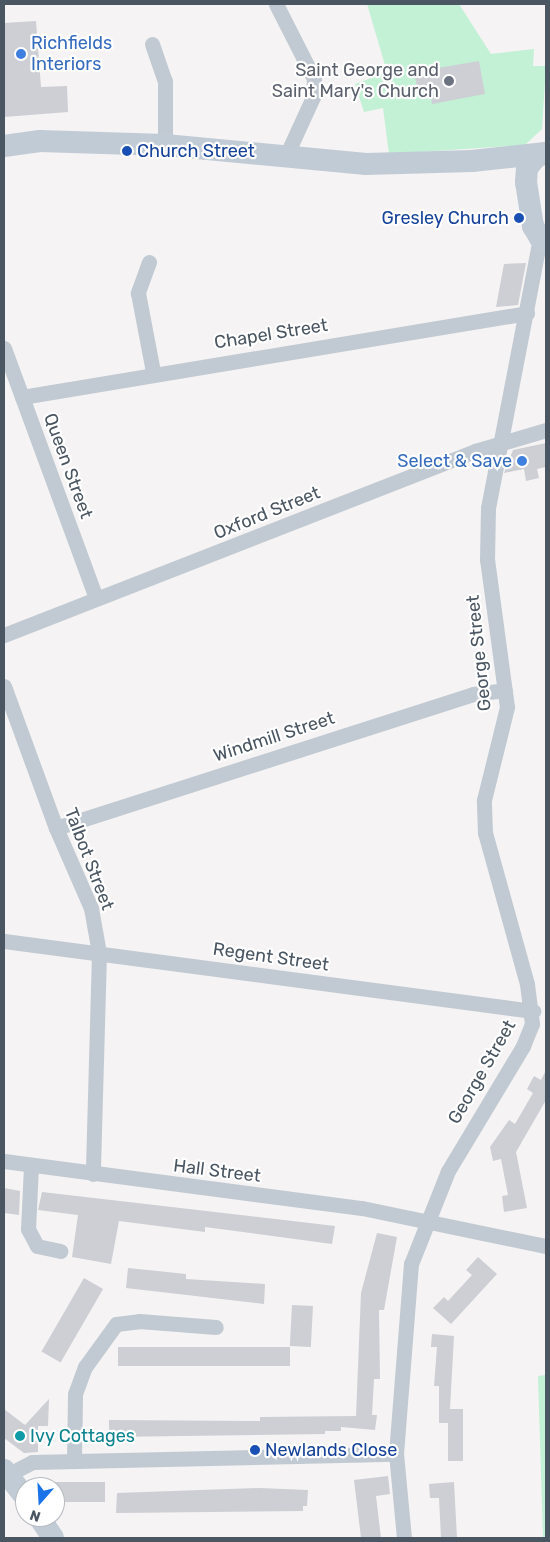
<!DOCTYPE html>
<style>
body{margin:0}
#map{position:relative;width:550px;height:1542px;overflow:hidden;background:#f5f3f3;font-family:Rubik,sans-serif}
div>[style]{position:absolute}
.green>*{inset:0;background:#c3f1d5}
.building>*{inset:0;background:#cdcfd5;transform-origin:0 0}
.street>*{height:15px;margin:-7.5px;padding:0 7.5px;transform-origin:7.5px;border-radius:7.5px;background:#c1cad2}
.secondary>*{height:22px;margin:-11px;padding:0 11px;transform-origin:11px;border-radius:11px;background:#c1cbd6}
.dots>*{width:14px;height:14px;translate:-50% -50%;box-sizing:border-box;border:2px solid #fff;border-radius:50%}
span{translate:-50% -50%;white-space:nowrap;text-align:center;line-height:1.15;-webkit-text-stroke:4.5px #fff;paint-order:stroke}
.shop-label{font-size:18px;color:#366cbe}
.left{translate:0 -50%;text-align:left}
.right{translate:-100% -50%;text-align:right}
.worship-label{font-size:18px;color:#5b616d}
.transit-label{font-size:18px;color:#164399}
.street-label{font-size:18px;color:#4a5661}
.culture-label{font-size:18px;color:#0d838f}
.frame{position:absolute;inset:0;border:5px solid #4a5661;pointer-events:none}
.north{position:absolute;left:15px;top:1477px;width:50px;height:50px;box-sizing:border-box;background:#fff;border:1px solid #b7bbc0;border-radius:50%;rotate:199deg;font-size:14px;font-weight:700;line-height:20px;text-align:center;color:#4a5661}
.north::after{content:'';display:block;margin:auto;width:18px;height:22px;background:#1a73e8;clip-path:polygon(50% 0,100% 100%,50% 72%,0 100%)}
</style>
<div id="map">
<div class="green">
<i style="clip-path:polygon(367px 4px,459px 4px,491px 54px,534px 49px,533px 66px,546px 66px,542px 129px,525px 145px,389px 154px,383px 108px,364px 112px,355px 84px,387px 72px)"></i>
<i style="clip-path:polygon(546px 1375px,546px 1538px,543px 1538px,538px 1376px)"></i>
</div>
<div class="building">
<i style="clip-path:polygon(36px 21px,41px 87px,67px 86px,68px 112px,4px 117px,4px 23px)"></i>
<i style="clip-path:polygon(479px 61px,485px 94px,432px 104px,430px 90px,418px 92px,414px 72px)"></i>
<i style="clip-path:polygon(526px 263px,518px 305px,496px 307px,504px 264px)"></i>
<i style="clip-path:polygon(546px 443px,546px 467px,537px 469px,539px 478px,526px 481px,524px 469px,504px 473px,513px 450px)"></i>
<i style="clip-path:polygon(546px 1070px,546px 1100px,516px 1152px,527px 1208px,504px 1212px,502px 1196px,508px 1195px,501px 1159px,493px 1161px,490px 1147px,509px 1120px,515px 1124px,533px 1093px,527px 1089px,534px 1076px,541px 1080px)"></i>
<i style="clip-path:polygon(4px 1188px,20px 1191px,19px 1215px,4px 1213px)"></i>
<i style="clip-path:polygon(42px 1192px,335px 1226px,332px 1244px,205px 1227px,205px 1232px,119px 1221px,111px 1264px,72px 1257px,78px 1215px,38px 1210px)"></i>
<i style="clip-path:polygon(377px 1233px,397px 1237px,384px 1310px,379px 1310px,380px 1379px,374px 1379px,372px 1415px,377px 1415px,375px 1430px,341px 1427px,341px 1431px,325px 1431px,325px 1434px,109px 1437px,109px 1420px,260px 1421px,260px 1417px,356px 1416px,361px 1293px)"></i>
<i style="clip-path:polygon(478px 1257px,497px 1274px,451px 1324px,433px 1308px,444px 1297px,448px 1301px,472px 1275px,466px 1270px)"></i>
<i style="clip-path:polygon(128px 1268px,186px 1274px,186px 1279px,265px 1284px,264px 1304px,126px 1288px)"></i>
<i style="left:84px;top:1278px;width:22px;height:85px;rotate:30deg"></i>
<i style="left:292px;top:1305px;width:21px;height:41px;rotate:3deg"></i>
<i style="clip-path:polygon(432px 1334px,454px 1336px,450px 1409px,463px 1409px,463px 1461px,448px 1461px,448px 1423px,439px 1423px,439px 1386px,434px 1386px,437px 1347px,431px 1347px)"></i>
<i style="left:290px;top:1347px;width:19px;height:172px;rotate:90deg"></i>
<i style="clip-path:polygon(49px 1399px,48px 1426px,38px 1426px,38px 1452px,24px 1453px,4px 1438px,4px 1409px,25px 1425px)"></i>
<i style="clip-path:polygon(388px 1476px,390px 1494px,376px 1496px,381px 1538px,361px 1538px,354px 1480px)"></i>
<i style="left:55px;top:1482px;width:50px;height:20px"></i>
<i style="clip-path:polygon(454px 1482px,457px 1538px,441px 1538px,439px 1498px,430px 1498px,429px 1484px)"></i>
<i style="clip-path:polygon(259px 1488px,308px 1490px,307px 1506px,303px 1506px,303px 1511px,116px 1513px,117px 1493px)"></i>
</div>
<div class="street">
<i style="left:276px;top:4px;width:84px;rotate:63.1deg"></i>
<i style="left:314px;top:79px;width:18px;rotate:93deg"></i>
<i style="left:313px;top:97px;width:65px;rotate:114.6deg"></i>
<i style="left:152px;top:44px;width:39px;rotate:71deg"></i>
<i style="left:165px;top:81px;width:64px;rotate:90deg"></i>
<i style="left:149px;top:262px;width:33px;rotate:110deg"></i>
<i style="left:138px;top:293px;width:80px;rotate:79.2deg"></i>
<i style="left:4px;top:348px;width:266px;rotate:69.8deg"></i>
<i style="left:22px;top:397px;width:512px;rotate:-9.44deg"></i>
<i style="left:4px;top:635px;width:506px;rotate:-21.34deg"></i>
<i style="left:475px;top:451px;width:74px;rotate:-16.5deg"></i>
<i style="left:4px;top:686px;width:151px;rotate:69.9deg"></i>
<i style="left:56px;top:828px;width:87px;rotate:66.4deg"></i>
<i style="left:91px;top:908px;width:46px;rotate:79.9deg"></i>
<i style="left:99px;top:953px;width:221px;rotate:91.6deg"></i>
<i style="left:56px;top:828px;width:438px;rotate:-17.8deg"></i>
<i style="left:473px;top:694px;width:32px;rotate:-7deg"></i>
<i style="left:4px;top:941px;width:534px;rotate:7.54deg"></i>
<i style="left:4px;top:1161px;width:361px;rotate:7.5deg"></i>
<i style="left:362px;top:1208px;width:188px;rotate:11.7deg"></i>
<i style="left:31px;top:1166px;width:63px;rotate:92.7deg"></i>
<i style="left:28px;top:1229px;width:19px;rotate:62deg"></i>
<i style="left:37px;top:1246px;width:24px;rotate:12deg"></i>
<i style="left:74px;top:1460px;width:66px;rotate:-89.1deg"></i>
<i style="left:75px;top:1394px;width:29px;rotate:-70deg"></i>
<i style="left:85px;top:1367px;width:53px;rotate:-54.2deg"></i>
<i style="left:116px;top:1324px;width:23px;rotate:-7deg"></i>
<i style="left:139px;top:1321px;width:77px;rotate:4.5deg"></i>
<i style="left:7px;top:1475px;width:28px;rotate:-27deg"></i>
<i style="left:32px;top:1462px;width:364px;rotate:-1.3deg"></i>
<i style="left:404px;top:1538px;width:84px;rotate:-95.4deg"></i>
<i style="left:396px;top:1454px;width:191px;rotate:-85.5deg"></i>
<i style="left:411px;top:1264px;width:100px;rotate:-68.3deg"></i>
<i style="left:448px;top:1171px;width:146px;rotate:-59deg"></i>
<i style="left:523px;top:1046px;width:24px;rotate:-68deg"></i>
<i style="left:532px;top:1024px;width:40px;rotate:-97.1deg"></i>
<i style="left:527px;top:984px;width:157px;rotate:-105.5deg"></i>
<i style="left:485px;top:833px;width:33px;rotate:-92deg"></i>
<i style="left:484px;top:800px;width:96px;rotate:-76.1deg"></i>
<i style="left:507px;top:707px;width:148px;rotate:-97.7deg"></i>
<i style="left:487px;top:560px;width:52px;rotate:-88.9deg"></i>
<i style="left:488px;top:508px;width:275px;rotate:-79.1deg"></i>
</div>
<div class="secondary">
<i style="left:4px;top:146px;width:36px;rotate:-8deg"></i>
<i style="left:40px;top:141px;width:125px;rotate:1.8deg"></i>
<i style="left:165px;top:145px;width:202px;rotate:5.4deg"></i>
<i style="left:366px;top:164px;width:106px;rotate:-1.6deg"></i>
<i style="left:472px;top:161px;width:74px;rotate:-6.2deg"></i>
<i style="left:546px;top:153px;width:11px;rotate:158deg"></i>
<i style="left:536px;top:157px;width:14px;rotate:129deg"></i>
<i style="left:527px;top:168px;width:14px;rotate:94deg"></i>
<i style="left:526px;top:182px;width:45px;rotate:81deg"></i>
<i style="left:533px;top:226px;width:14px;rotate:60deg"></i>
<i style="left:540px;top:238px;width:6px;rotate:18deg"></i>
<i style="left:4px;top:1470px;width:34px;rotate:52deg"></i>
<i style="left:39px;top:1517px;width:25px;rotate:56deg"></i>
</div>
<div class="dots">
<i style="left:21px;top:54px;background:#3f7fe0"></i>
<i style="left:449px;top:81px;background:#6b7280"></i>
<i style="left:127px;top:151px;background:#1a4fb4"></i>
<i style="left:519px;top:218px;background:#1a4fb4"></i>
<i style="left:522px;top:461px;background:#3f7fe0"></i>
<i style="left:20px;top:1436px;background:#0f9aa8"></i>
<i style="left:255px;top:1450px;background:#1a4fb4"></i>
</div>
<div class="shop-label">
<span class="left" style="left:31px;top:54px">Richfields<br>Interiors</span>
<span class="right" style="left:512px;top:461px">Select &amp; Save</span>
</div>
<div class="worship-label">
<span class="right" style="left:439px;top:81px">Saint George and<br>Saint Mary's Church</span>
</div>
<div class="transit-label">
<span class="left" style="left:137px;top:151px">Church Street</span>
<span class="right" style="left:509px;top:218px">Gresley Church</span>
<span class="left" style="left:265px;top:1450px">Newlands Close</span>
</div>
<div class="street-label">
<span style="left:271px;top:334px;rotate:-9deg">Chapel Street</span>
<span style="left:68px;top:466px;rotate:70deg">Queen Street</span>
<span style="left:267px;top:513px;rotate:-22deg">Oxford Street</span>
<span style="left:479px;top:653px;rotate:-96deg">George Street</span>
<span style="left:274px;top:737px;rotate:-18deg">Windmill Street</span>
<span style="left:89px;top:859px;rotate:69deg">Talbot Street</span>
<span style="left:271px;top:957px;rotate:8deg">Regent Street</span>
<span style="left:482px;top:1072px;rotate:-60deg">George Street</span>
<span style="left:217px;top:1171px;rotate:7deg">Hall Street</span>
</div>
<div class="culture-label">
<span class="left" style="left:30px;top:1436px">Ivy Cottages</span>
</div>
<div class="frame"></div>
<div class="north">N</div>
</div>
